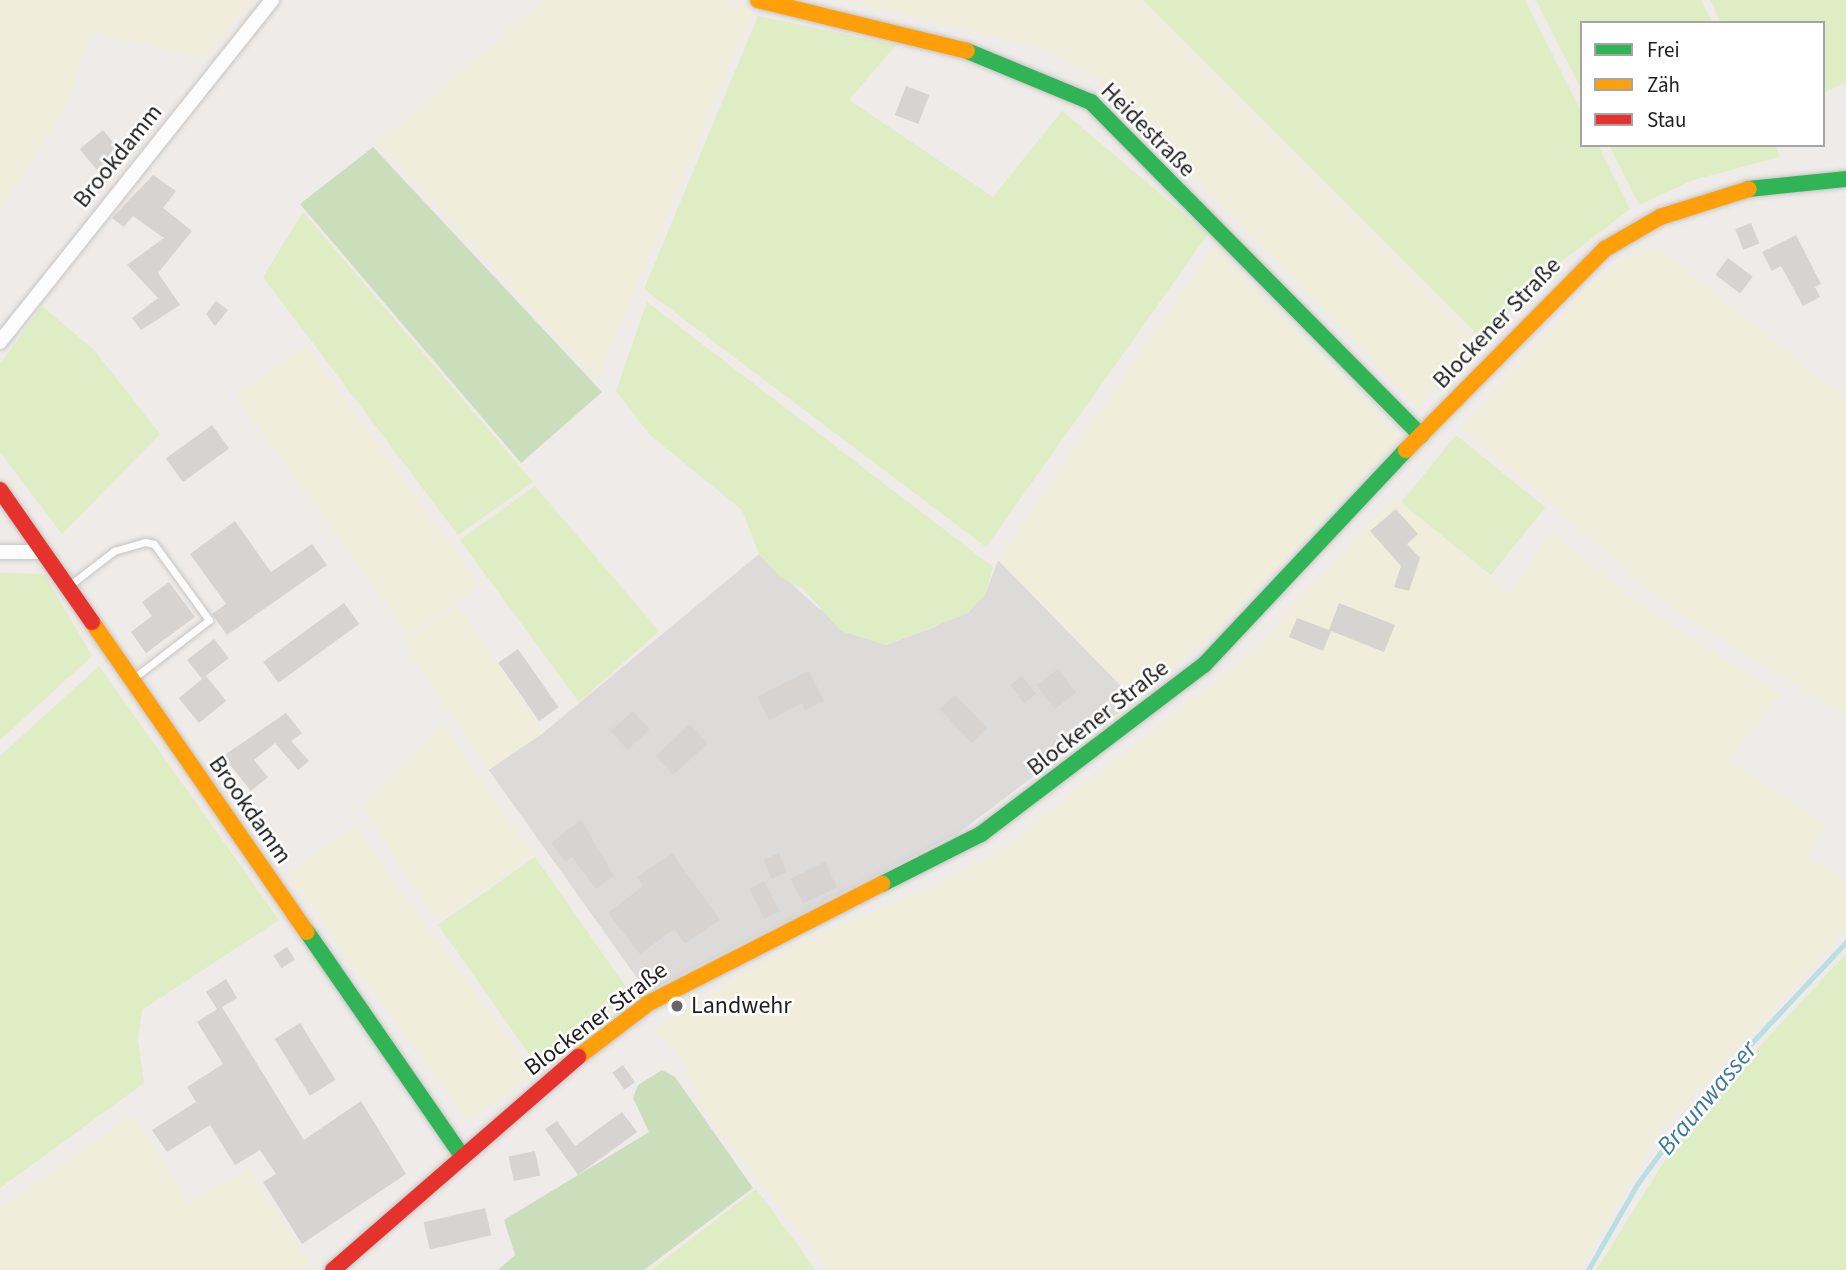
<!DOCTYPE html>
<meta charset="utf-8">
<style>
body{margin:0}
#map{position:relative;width:1846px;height:1270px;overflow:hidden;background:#eeebe8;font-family:"Source Sans 3",sans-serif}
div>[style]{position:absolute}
.residential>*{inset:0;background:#dddbd9}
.farmland>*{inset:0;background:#f0edda;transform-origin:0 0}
.grass>*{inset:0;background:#dfedc4;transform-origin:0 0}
.forest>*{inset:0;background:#cbdebb}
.stream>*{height:4.5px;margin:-2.25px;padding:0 2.25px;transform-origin:2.25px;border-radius:2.25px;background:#b9dfe3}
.building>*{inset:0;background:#d6d3d0;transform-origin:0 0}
.roads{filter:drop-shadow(0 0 2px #c6c5c4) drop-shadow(0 0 2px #c6c5c4)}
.lane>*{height:7px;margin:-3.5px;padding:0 3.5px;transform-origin:3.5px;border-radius:3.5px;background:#fcfcfc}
.street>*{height:14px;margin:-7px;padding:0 7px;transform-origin:7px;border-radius:7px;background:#fcfcfc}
.fast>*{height:16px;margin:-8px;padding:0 8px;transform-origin:8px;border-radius:8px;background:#30b455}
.slow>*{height:16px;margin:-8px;padding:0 8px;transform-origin:8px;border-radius:8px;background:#ff9f0a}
.jam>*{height:16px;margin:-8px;padding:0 8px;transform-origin:8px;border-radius:8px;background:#e5322d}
.dots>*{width:19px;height:19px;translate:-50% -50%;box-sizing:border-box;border:4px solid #fff;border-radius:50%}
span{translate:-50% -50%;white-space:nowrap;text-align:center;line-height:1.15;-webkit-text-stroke:5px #fff;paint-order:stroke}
.street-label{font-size:24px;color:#1f1f1f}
.poi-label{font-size:24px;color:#1f1f1f}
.left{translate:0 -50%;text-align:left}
.water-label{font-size:26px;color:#3c789e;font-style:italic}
.legend{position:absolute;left:1580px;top:21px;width:245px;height:126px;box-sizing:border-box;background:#fff;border:2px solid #a5a5a5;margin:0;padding:9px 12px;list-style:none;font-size:21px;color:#1f1f1f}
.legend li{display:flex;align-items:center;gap:14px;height:35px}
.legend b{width:35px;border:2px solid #a5a5a5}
</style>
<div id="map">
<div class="residential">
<i style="clip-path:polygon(759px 554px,818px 608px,886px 645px,937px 626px,985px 595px,998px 560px,1135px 700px,957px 834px,647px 992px,488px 769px,543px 733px)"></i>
</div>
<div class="farmland">
<i style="clip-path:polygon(0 0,252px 0,203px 57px,91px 33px,68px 104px,0 210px)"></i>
<i style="clip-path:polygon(543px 0,718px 0,754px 8px,597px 381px,379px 143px)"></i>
<i style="clip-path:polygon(842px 0,1138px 0,1480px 344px,1418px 407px,1097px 79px,1051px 51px)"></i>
<i style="clip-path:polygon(1214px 246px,1400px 437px,1218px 629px,1135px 700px,998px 560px)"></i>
<i style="clip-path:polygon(1658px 248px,1846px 399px,1846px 715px,1671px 608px,1461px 427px,1593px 282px,1630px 255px)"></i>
<i style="left:305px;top:345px;width:297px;height:86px;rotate:54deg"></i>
<i style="clip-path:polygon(1394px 496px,1509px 595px,1550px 530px,1630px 597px,1780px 695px,1728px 760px,1826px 825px,1808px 856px,1846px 882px,1846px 930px,1661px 1131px,1580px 1270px,829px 1270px,700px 1107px,688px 1067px,654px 1028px,790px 947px,943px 882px,1000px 851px,1251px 653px)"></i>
<i style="left:458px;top:606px;width:153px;height:66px;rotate:56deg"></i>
<i style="clip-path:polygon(442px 724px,533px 855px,437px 921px,362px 807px)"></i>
<i style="left:354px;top:826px;width:306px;height:82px;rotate:54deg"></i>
<i style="clip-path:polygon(133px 1114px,189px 1204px,248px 1169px,309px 1263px,301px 1270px,0 1270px,0 1209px)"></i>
</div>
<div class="grass">
<i style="clip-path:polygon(1143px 0,1525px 0,1582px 113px,1582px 145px,1598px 145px,1630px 209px,1536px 281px,1484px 341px)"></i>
<i style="clip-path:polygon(1536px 0,1701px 0,1713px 23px,1582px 23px,1582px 91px)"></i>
<i style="clip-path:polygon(1710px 0,1846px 0,1846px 82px,1823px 93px,1823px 23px,1721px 23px)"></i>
<i style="clip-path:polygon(758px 16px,896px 45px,849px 100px,993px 197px,1062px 111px,1208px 234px,986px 547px,644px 289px)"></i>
<i style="clip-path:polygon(1609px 145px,1775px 145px,1780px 157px,1693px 180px,1639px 205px)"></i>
<i style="clip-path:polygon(303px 212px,533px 482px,458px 535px,263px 277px)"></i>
<i style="clip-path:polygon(647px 302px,993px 567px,985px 595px,968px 613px,886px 645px,841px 631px,802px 588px,780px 577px,759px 554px,742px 510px,650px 435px,616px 391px)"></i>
<i style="clip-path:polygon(42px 306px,94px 350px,160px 434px,62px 534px,0 452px,0 364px)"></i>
<i style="left:1456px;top:435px;width:115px;height:87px;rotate:39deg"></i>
<i style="clip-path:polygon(535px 486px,659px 631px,579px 702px,460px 540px)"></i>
<i style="clip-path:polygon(0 573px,44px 574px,92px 656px,0 740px)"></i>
<i style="clip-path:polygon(99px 666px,279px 920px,142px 1010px,138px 1040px,144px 1083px,0 1188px,0 756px)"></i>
<i style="left:535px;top:857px;width:169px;height:118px;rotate:55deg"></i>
<i style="clip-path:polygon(1846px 954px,1846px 1270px,1596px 1270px,1689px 1122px)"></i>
<i style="clip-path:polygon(756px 1189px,816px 1270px,651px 1270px)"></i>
</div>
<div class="forest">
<i style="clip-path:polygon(373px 147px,602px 392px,521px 463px,300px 204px)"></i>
<i style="clip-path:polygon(662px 1070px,675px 1077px,753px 1188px,644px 1270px,498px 1270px,515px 1255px,504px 1220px,649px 1132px,633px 1098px,638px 1085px)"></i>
</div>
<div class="stream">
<i style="left:1588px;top:1270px;width:100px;rotate:-60.1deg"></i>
<i style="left:1638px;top:1183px;width:108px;rotate:-53.7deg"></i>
<i style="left:1702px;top:1096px;width:211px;rotate:-46.9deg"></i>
</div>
<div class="building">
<i style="left:906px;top:86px;width:25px;height:31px;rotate:21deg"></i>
<i style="left:103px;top:130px;width:27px;height:30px;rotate:51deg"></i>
<i style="clip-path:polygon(153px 175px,176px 191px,163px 208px,192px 231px,158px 273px,180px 305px,141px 330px,132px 318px,158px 298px,127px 265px,164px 238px,133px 216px,124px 227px,112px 218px)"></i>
<i style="left:1751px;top:223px;width:22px;height:17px;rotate:68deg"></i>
<i style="clip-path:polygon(1796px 235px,1821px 284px,1815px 287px,1820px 297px,1803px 306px,1781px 266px,1772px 271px,1762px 252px)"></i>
<i style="left:1728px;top:258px;width:31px;height:21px;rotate:37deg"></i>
<i style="clip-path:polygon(216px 301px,228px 310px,215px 326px,206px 314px)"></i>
<i style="left:212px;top:425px;width:29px;height:57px;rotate:54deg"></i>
<i style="clip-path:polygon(1396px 509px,1418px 534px,1407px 544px,1420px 558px,1409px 591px,1394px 587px,1401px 566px,1370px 531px)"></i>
<i style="clip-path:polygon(235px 521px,271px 572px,312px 544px,327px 565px,227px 635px,212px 614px,226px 604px,190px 554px)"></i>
<i style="clip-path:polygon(169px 582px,195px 617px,146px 653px,131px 632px,152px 616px,142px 602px)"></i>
<i style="left:344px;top:603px;width:26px;height:100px;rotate:54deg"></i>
<i style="clip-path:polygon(1339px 603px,1395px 625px,1384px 652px,1331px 631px,1323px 651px,1289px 637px,1297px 618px,1329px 630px)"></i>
<i style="left:214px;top:639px;width:24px;height:34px;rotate:52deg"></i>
<i style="left:518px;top:649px;width:71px;height:24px;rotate:55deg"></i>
<i style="left:1058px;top:669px;width:30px;height:27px;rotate:53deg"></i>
<i style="clip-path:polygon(809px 671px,824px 701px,805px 710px,802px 703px,769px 720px,757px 697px)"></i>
<i style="left:206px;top:676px;width:32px;height:35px;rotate:51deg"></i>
<i style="left:1022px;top:676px;width:23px;height:15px;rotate:52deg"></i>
<i style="left:955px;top:695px;width:46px;height:21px;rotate:46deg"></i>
<i style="left:633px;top:711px;width:25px;height:30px;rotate:48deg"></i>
<i style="clip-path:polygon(286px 713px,302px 733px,291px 741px,309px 761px,298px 770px,275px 743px,254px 760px,268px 777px,251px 791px,223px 756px)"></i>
<i style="left:690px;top:724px;width:26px;height:47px;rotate:47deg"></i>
<i style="clip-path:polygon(581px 820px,614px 876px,596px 889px,572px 857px,566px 862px,551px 843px)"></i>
<i style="clip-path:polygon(672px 853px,720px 920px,685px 944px,674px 929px,640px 954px,608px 913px,643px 886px,637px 877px)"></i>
<i style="left:779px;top:853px;width:21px;height:17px;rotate:67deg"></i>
<i style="left:825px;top:862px;width:28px;height:38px;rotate:64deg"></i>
<i style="left:764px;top:881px;width:34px;height:17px;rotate:63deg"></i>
<i style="left:287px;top:947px;width:15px;height:16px;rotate:58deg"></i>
<i style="clip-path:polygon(226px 979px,237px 998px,222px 1007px,304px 1140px,361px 1101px,406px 1174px,302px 1244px,263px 1182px,276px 1174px,260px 1150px,235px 1165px,210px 1125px,167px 1152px,152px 1130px,196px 1102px,187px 1087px,223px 1064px,197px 1022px,217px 1009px,206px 992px)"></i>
<i style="left:300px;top:1023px;width:67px;height:30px;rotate:58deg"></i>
<i style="left:623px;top:1065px;width:21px;height:13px;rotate:55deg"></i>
<i style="clip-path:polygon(622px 1112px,637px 1132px,578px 1175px,545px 1129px,557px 1121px,575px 1146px)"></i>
<i style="left:535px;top:1151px;width:25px;height:27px;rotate:78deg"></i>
<i style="left:485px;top:1208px;width:28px;height:63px;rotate:77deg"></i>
</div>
<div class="roads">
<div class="lane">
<i style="left:70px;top:585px;width:56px;rotate:-37.7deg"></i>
<i style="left:114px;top:551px;width:32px;rotate:-16deg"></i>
<i style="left:145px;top:542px;width:9px;rotate:13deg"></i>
<i style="left:154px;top:544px;width:94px;rotate:54.1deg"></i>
<i style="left:209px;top:620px;width:93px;rotate:142.4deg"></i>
</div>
<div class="street">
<i style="left:0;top:342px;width:437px;rotate:-51.5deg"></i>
<i style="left:0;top:552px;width:42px"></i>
</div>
<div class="fast">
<i style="left:967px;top:51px;width:134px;rotate:22.4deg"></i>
<i style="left:1091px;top:102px;width:469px;rotate:45.3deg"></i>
<i style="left:1749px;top:189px;width:98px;rotate:-5.9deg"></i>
<i style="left:882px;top:884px;width:111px;rotate:-26.8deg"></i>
<i style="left:981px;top:834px;width:280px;rotate:-37.2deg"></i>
<i style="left:1204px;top:665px;width:295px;rotate:-46.8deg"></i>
<i style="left:307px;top:932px;width:272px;rotate:55.3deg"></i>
</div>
<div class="slow">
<i style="left:758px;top:0;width:215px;rotate:13.7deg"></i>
<i style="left:1406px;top:450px;width:283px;rotate:-45.3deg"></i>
<i style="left:1605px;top:249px;width:64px;rotate:-30.2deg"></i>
<i style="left:1660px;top:217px;width:93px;rotate:-17.5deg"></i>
<i style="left:92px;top:622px;width:377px;rotate:55.3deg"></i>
<i style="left:578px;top:1057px;width:89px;rotate:-37.3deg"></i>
<i style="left:649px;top:1003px;width:262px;rotate:-27.1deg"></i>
</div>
<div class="jam">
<i style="left:0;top:490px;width:161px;rotate:55.1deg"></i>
<i style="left:333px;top:1270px;width:325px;rotate:-41deg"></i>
</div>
</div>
<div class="dots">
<i style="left:677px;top:1006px;background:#676665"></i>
</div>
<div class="street-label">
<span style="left:1148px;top:130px;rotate:45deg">Heidestraße</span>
<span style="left:118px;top:156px;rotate:-51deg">Brookdamm</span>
<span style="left:1497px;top:323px;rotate:-46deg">Blockener Straße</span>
<span style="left:1098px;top:718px;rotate:-38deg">Blockener Straße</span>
<span style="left:250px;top:810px;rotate:55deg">Brookdamm</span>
<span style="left:596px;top:1019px;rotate:-37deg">Blockener Straße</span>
</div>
<div class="poi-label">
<span class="left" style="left:691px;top:1006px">Landwehr</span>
</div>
<div class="water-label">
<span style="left:1707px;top:1098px;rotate:-50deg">Braunwasser</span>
</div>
<ul class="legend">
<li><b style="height:9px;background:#30b455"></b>Frei</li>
<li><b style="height:9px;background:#ff9f0a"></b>Zäh</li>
<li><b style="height:9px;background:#e5322d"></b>Stau</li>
</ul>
</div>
